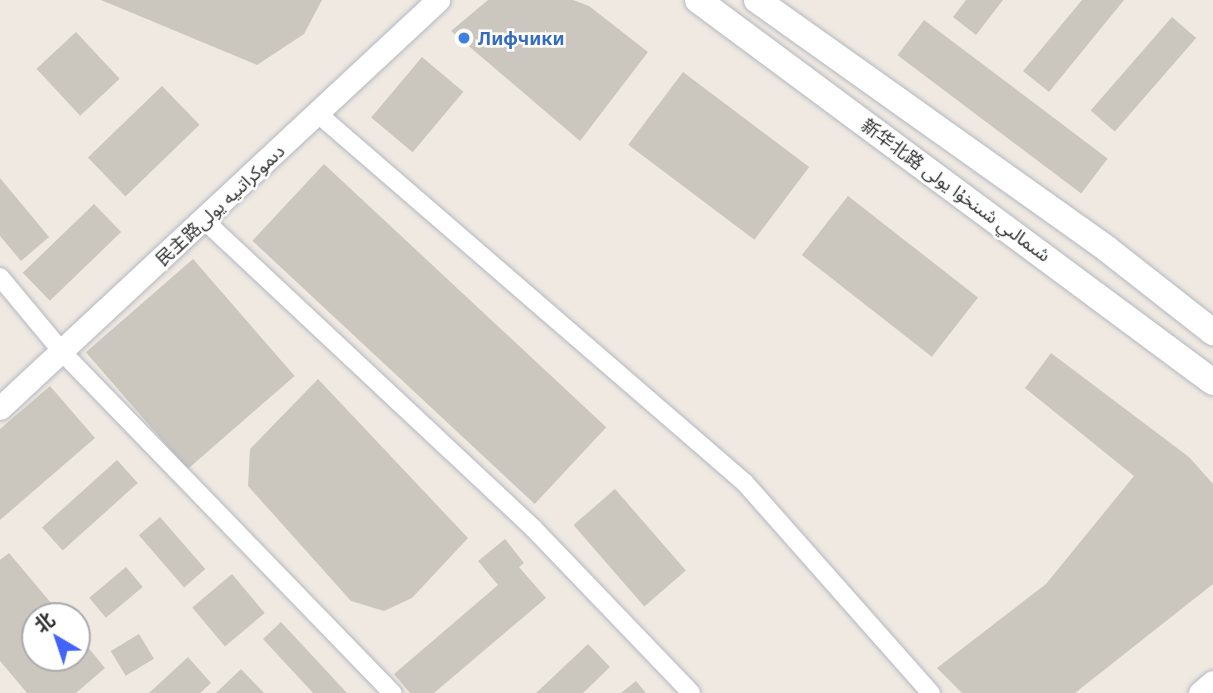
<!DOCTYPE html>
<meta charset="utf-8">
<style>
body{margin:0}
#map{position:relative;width:1213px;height:693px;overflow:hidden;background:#efe9e1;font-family:"Noto Sans","Noto Sans Arabic","Noto Sans SC",sans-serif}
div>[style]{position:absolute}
.building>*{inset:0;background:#cbc7bf;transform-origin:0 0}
.roads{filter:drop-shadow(0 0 2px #b4b7c1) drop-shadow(0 0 2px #b4b7c1)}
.minor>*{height:18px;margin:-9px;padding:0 9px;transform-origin:9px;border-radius:9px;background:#fff}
.tertiary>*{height:23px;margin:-11.5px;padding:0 11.5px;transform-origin:11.5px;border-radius:11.5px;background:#fff}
.secondary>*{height:26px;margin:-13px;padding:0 13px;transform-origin:13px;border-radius:13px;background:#fff}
.dots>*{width:19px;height:19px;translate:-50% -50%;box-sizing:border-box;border:4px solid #fff;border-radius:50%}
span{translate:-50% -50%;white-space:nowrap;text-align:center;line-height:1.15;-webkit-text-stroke:5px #fff;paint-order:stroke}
.shop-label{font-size:18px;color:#366cbe;font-weight:700}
.left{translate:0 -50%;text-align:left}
.street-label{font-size:18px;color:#2e2e2e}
.north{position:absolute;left:21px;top:602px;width:70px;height:70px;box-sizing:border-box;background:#fff;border:2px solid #ababab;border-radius:50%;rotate:321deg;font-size:19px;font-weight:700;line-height:28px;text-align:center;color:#2e2e2e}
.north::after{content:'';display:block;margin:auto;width:24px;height:32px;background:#4264fb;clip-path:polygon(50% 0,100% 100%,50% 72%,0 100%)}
</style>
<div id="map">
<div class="building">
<i style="clip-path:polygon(101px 0,322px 0,304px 34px,257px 65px)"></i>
<i style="clip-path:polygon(488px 0,573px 0,589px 6px,648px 52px,580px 141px,451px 31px)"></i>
<i style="clip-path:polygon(966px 0,1003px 0,976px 35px,953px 17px)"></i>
<i style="clip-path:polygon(1082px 0,1124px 0,1049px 92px,1023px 71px)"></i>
<i style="left:1172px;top:17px;width:32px;height:124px;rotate:41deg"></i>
<i style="left:924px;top:20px;width:230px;height:44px;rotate:37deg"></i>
<i style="left:76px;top:32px;width:64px;height:54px;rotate:47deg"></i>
<i style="left:422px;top:57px;width:54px;height:79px;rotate:40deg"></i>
<i style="left:683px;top:72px;width:158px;height:91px;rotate:37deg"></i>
<i style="left:162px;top:86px;width:54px;height:103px;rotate:46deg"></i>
<i style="left:324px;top:164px;width:386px;height:105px;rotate:43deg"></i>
<i style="clip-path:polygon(0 178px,49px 237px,21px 261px,0 236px)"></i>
<i style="left:848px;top:196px;width:165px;height:75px;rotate:38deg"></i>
<i style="left:94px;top:204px;width:39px;height:99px;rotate:46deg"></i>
<i style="left:193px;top:259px;width:155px;height:142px;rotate:49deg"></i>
<i style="clip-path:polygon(1051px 353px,1189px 457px,1213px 484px,1213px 584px,1075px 693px,962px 693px,937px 668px,1046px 584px,1134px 476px,1025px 388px)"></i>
<i style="clip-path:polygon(318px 379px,468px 538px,412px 598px,384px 611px,351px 601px,248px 486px,250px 449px)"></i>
<i style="clip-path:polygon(50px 386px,95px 438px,0 520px,0 429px)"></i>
<i style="left:117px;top:460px;width:31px;height:101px;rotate:48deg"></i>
<i style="left:615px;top:489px;width:108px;height:55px;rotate:49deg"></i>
<i style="left:160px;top:517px;width:69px;height:28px;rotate:49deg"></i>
<i style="clip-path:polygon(505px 539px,524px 563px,519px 567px,546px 598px,434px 693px,410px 693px,394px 674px,498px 585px,478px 561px)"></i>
<i style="clip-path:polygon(9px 553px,62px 616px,35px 616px,35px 658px,77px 658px,77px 634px,105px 668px,76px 693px,27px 693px,0 661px,0 560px)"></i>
<i style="left:126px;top:567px;width:26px;height:48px;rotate:50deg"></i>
<i style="left:232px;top:574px;width:51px;height:52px;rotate:50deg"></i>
<i style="clip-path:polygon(281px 622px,347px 693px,313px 693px,263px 639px)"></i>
<i style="left:139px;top:634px;width:29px;height:33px;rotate:59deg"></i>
<i style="clip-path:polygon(588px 644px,610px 667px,583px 693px,536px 693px)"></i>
<i style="clip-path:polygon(188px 657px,211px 683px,200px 693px,149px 693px)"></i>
<i style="clip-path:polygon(241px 669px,264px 693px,216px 693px)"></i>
<i style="clip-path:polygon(636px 681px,646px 693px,621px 693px)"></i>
</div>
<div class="roads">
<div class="minor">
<i style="left:317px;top:113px;width:566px;rotate:40.84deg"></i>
<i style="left:745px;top:483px;width:281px;rotate:48.5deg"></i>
<i style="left:204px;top:220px;width:452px;rotate:43.1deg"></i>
<i style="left:534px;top:529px;width:227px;rotate:46.2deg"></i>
<i style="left:0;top:277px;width:99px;rotate:50.3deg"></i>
<i style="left:63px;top:353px;width:474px;rotate:45.9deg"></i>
</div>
<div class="tertiary">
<i style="left:0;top:408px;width:599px;rotate:-42.97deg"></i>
<i style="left:1200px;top:693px;width:17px;rotate:-40deg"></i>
</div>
<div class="secondary">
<i style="left:698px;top:0;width:641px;rotate:36.57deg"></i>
<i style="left:757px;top:0;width:430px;rotate:35.4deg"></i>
<i style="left:1107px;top:249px;width:135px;rotate:38.1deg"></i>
</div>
</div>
<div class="dots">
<i style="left:464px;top:38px;background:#3f7fe0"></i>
</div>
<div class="shop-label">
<span class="left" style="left:478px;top:38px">Лифчики</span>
</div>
<div class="street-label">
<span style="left:956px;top:190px;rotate:36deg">新华北路 شىمالىي شىنخۇا يولى</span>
<span style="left:220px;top:205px;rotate:-43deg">民主路دىموكراتىيە يولى</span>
</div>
<div class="north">北</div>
</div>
